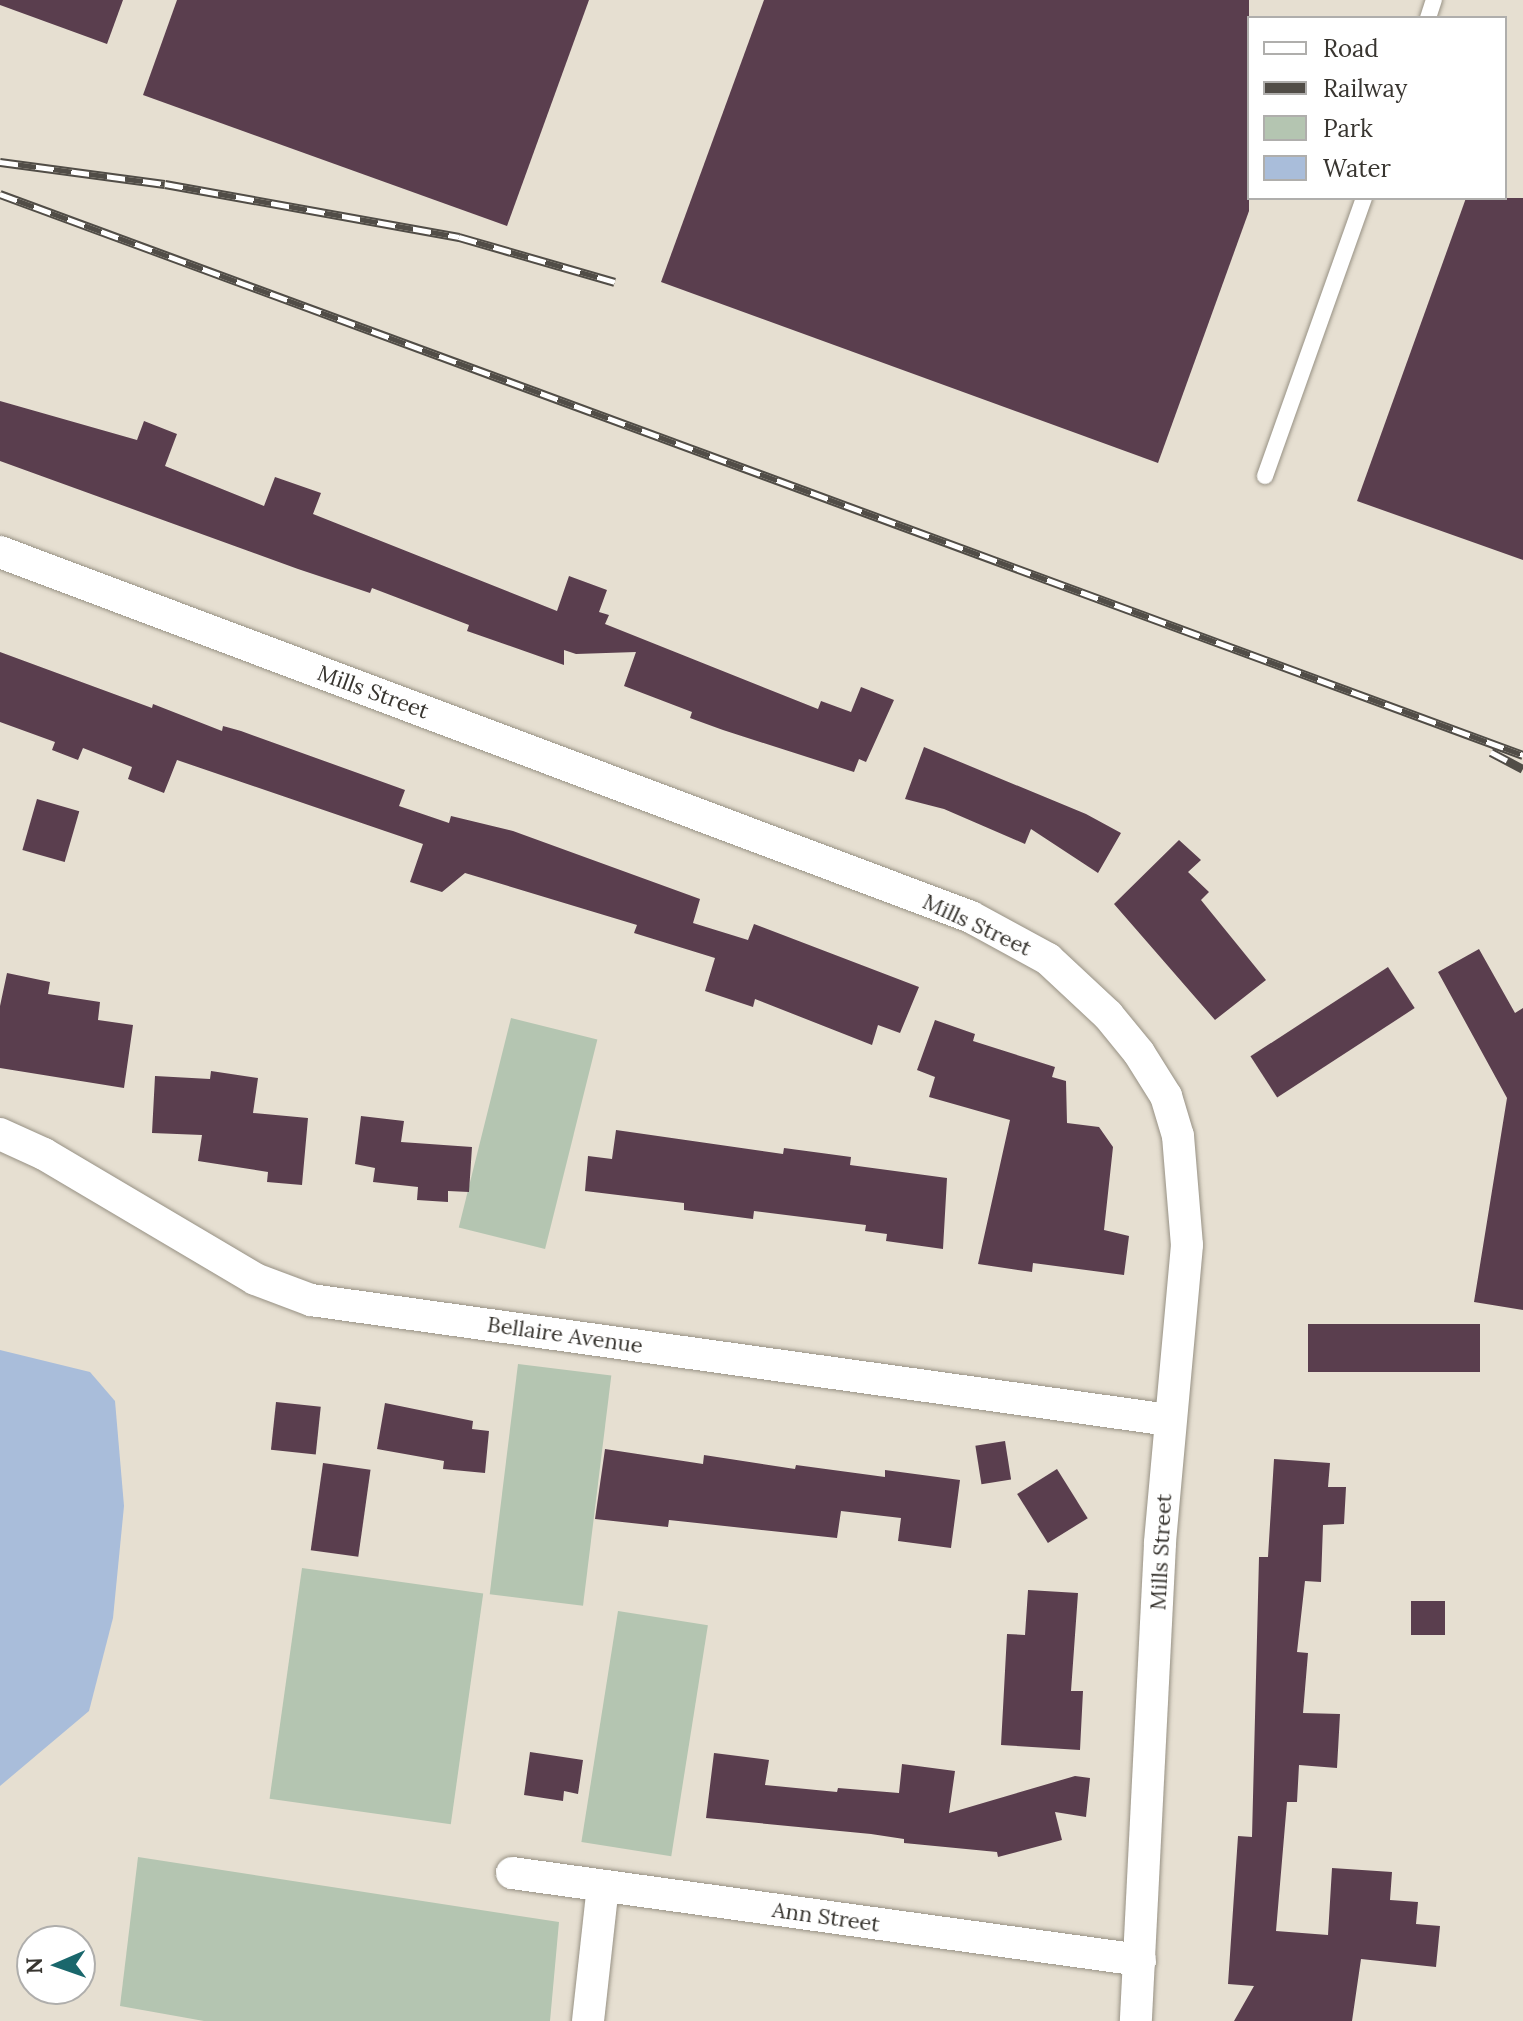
<!DOCTYPE html>
<style>
body{margin:0}
#map{position:relative;width:1523px;height:2021px;overflow:hidden;background:#e6dfd1;font-family:Lora,serif}
div>[style]{position:absolute}
.green>*{inset:0;background:#b4c5b1;transform-origin:0 0}
.water>*{inset:0;background:#a9bdda}
.building>*{inset:0;background:#5a3e4e;transform-origin:0 0}
.roads{filter:drop-shadow(0 0 2px #979184) drop-shadow(0 0 2px #979184)}
.service>*{height:16px;margin:-8px;padding:0 8px;transform-origin:8px;border-radius:8px;background:#fff}
.minor>*{height:32px;margin:-16px;padding:0 16px;transform-origin:16px;border-radius:16px;background:#fff}
.rail>*{height:9px;margin-top:-4.5px;transform-origin:0;background:repeating-linear-gradient(90deg,#fff 0 18px,#514d47 0 36px);box-sizing:border-box;border-block:2px solid #514d47}
span{translate:-50% -50%;white-space:nowrap;text-align:center;line-height:1.15;-webkit-text-stroke:8px #fff;paint-order:stroke}
.street-label{font-size:22px;color:#383530}
.legend{position:absolute;left:1247px;top:16px;width:260px;height:184px;box-sizing:border-box;background:#fff;border:2px solid #afaeac;margin:0;padding:10px 14px;list-style:none;font-size:24px;color:#383530}
.legend li{display:flex;align-items:center;gap:16px;height:40px}
.legend b{width:40px;border:2px solid #afaeac}
.north{position:absolute;left:16px;top:1925px;width:80px;height:80px;box-sizing:border-box;background:#fff;border:2px solid #afaeac;border-radius:50%;rotate:268deg;font-size:22px;font-weight:700;line-height:32px;text-align:center;color:#383530}
.north::after{content:'';display:block;margin:auto;width:28px;height:36px;background:#1a676c;clip-path:polygon(50% 0,100% 100%,50% 72%,0 100%)}
</style>
<div id="map">
<div class="green">
<i style="left:511px;top:1018px;width:89px;height:216px;rotate:14deg"></i>
<i style="left:518px;top:1364px;width:94px;height:232px;rotate:7deg"></i>
<i style="left:302px;top:1568px;width:183px;height:233px;rotate:8deg"></i>
<i style="left:618px;top:1611px;width:91px;height:234px;rotate:9deg"></i>
<i style="clip-path:polygon(138px 1857px,559px 1922px,550px 2021px,204px 2021px,120px 2006px)"></i>
</div>
<div class="water">
<i style="clip-path:polygon(0 1350px,90px 1372px,115px 1401px,124px 1506px,113px 1618px,89px 1711px,0 1786px)"></i>
</div>
<div class="building">
<i style="clip-path:polygon(0 0,123px 0,107px 44px,0 5px)"></i>
<i style="clip-path:polygon(177px 0,589px 0,507px 226px,143px 95px)"></i>
<i style="clip-path:polygon(764px 0,1249px 0,1249px 211px,1158px 463px,661px 282px)"></i>
<i style="clip-path:polygon(1466px 198px,1523px 198px,1523px 560px,1357px 501px)"></i>
<i style="clip-path:polygon(0 401px,137px 440px,144px 421px,177px 434px,165px 466px,264px 506px,275px 477px,321px 493px,313px 514px,557px 611px,569px 576px,607px 590px,599px 612px,609px 615px,605px 624px,818px 709px,821px 701px,851px 712px,861px 687px,894px 700px,866px 762px,859px 759px,854px 772px,723px 730px,690px 718px,692px 712px,624px 686px,636px 652px,576px 654px,564px 650px,564px 665px,467px 631px,469px 625px,372px 588px,370px 593px,298px 569px,0 461px)"></i>
<i style="clip-path:polygon(0 652px,152px 708px,153px 704px,222px 731px,223px 726px,241px 731px,405px 790px,399px 806px,449px 823px,451px 816px,513px 831px,700px 899px,693px 923px,748px 940px,754px 924px,919px 987px,900px 1033px,878px 1025px,872px 1045px,755px 999px,753px 1007px,705px 991px,715px 958px,634px 933px,637px 925px,465px 873px,442px 892px,410px 882px,423px 844px,177px 760px,164px 793px,128px 779px,132px 767px,83px 748px,78px 760px,52px 750px,55px 742px,0 722px)"></i>
<i style="clip-path:polygon(924px 747px,1086px 814px,1121px 833px,1098px 873px,1031px 829px,1025px 844px,944px 809px,905px 799px)"></i>
<i style="left:37px;top:799px;width:44px;height:53px;rotate:16deg"></i>
<i style="clip-path:polygon(1179px 840px,1201px 860px,1188px 872px,1209px 892px,1201px 900px,1266px 980px,1215px 1020px,1114px 904px)"></i>
<i style="clip-path:polygon(1479px 949px,1515px 1013px,1523px 1008px,1523px 1310px,1474px 1302px,1507px 1098px,1438px 972px)"></i>
<i style="left:1388px;top:967px;width:49px;height:164px;rotate:57deg"></i>
<i style="clip-path:polygon(7px 973px,50px 982px,48px 994px,100px 1002px,98px 1020px,133px 1025px,124px 1088px,0 1068px,0 1006px)"></i>
<i style="clip-path:polygon(935px 1020px,975px 1034px,973px 1041px,1055px 1067px,1052px 1077px,1066px 1081px,1067px 1123px,1099px 1127px,1113px 1147px,1104px 1230px,1129px 1236px,1124px 1275px,1033px 1263px,1032px 1272px,978px 1264px,1010px 1120px,929px 1097px,935px 1077px,917px 1070px)"></i>
<i style="clip-path:polygon(211px 1071px,258px 1078px,253px 1113px,308px 1118px,302px 1185px,267px 1182px,268px 1172px,198px 1161px,202px 1135px,152px 1133px,155px 1076px,210px 1079px)"></i>
<i style="clip-path:polygon(361px 1116px,404px 1121px,401px 1142px,472px 1147px,469px 1192px,448px 1191px,448px 1202px,417px 1200px,418px 1187px,373px 1182px,375px 1168px,355px 1164px)"></i>
<i style="clip-path:polygon(616px 1130px,783px 1154px,784px 1148px,851px 1157px,850px 1165px,947px 1178px,943px 1249px,886px 1241px,887px 1234px,865px 1231px,866px 1225px,754px 1211px,753px 1219px,684px 1210px,684px 1203px,585px 1191px,588px 1156px,612px 1159px)"></i>
<i style="left:1308px;top:1324px;width:172px;height:48px"></i>
<i style="left:276px;top:1402px;width:45px;height:48px;rotate:6deg"></i>
<i style="clip-path:polygon(385px 1403px,473px 1421px,472px 1429px,489px 1431px,485px 1473px,443px 1469px,444px 1461px,377px 1449px)"></i>
<i style="left:1005px;top:1441px;width:39px;height:30px;rotate:81deg"></i>
<i style="clip-path:polygon(605px 1449px,703px 1464px,704px 1455px,795px 1469px,796px 1465px,885px 1477px,885px 1470px,960px 1480px,951px 1548px,898px 1541px,901px 1518px,841px 1511px,837px 1538px,669px 1520px,668px 1527px,595px 1519px)"></i>
<i style="clip-path:polygon(1274px 1459px,1330px 1463px,1328px 1487px,1346px 1487px,1344px 1524px,1323px 1525px,1321px 1582px,1305px 1581px,1297px 1652px,1308px 1653px,1303px 1713px,1340px 1714px,1337px 1768px,1299px 1765px,1297px 1802px,1287px 1802px,1276px 1931px,1328px 1935px,1332px 1868px,1392px 1872px,1390px 1900px,1418px 1902px,1416px 1924px,1440px 1926px,1436px 1967px,1361px 1959px,1352px 2021px,1234px 2021px,1254px 1986px,1228px 1984px,1238px 1836px,1252px 1837px,1259px 1557px,1268px 1557px)"></i>
<i style="left:323px;top:1463px;width:48px;height:88px;rotate:8deg"></i>
<i style="left:1057px;top:1469px;width:58px;height:47px;rotate:58deg"></i>
<i style="clip-path:polygon(1028px 1590px,1078px 1593px,1071px 1691px,1083px 1691px,1080px 1750px,1001px 1745px,1007px 1634px,1025px 1635px)"></i>
<i style="left:1411px;top:1601px;width:34px;height:34px"></i>
<i style="clip-path:polygon(530px 1752px,583px 1760px,578px 1794px,564px 1791px,563px 1801px,524px 1795px)"></i>
<i style="clip-path:polygon(714px 1753px,769px 1760px,765px 1785px,837px 1792px,838px 1788px,899px 1793px,902px 1764px,955px 1771px,949px 1813px,1075px 1776px,1090px 1778px,1086px 1817px,1055px 1812px,1062px 1840px,998px 1857px,997px 1852px,904px 1843px,904px 1839px,871px 1834px,706px 1818px)"></i>
</div>
<div class="roads">
<div class="service">
<i style="left:1428px;top:18px;width:19px;rotate:-72deg"></i>
<i style="left:1265px;top:476px;width:295px;rotate:-70.4deg"></i>
</div>
<div class="minor">
<i style="left:0;top:552px;width:1037px;rotate:20.6deg"></i>
<i style="left:971px;top:917px;width:88px;rotate:28.6deg"></i>
<i style="left:1048px;top:959px;width:82px;rotate:43deg"></i>
<i style="left:1108px;top:1015px;width:49px;rotate:50.8deg"></i>
<i style="left:1139px;top:1053px;width:51px;rotate:57.9deg"></i>
<i style="left:1166px;top:1096px;width:42px;rotate:73.3deg"></i>
<i style="left:1178px;top:1136px;width:109px;rotate:85.3deg"></i>
<i style="left:1187px;top:1245px;width:300px;rotate:95.2deg"></i>
<i style="left:1160px;top:1544px;width:478px;rotate:92.9deg"></i>
<i style="left:0;top:1134px;width:48px;rotate:24.4deg"></i>
<i style="left:44px;top:1154px;width:245px;rotate:30.6deg"></i>
<i style="left:255px;top:1279px;width:60px;rotate:20.6deg"></i>
<i style="left:311px;top:1300px;width:866px;rotate:7.96deg"></i>
<i style="left:512px;top:1873px;width:634px;rotate:7.89deg"></i>
<i style="left:588px;top:2021px;width:136px;rotate:-83.7deg"></i>
</div>
</div>
<div class="rail">
<i style="left:0;top:162px;width:166px;rotate:7.6deg"></i>
<i style="left:165px;top:184px;width:299px;rotate:10.2deg"></i>
<i style="left:459px;top:237px;width:162px;rotate:16.1deg"></i>
<i style="left:0;top:194px;width:1623px;rotate:20.22deg"></i>
<i style="left:1491px;top:752px;width:36px;rotate:28deg"></i>
</div>
<div class="street-label">
<span style="left:373px;top:692px;rotate:20deg">Mills Street</span>
<span style="left:977px;top:925px;rotate:25deg">Mills Street</span>
<span style="left:565px;top:1335px;rotate:8deg">Bellaire Avenue</span>
<span style="left:1161px;top:1552px;rotate:-87deg">Mills Street</span>
<span style="left:826px;top:1917px;rotate:8deg">Ann Street</span>
</div>
<ul class="legend">
<li><b style="height:10px;background:#fff"></b>Road</li>
<li><b style="height:10px;background:#514d47"></b>Railway</li>
<li><b style="height:22px;background:#b4c5b1"></b>Park</li>
<li><b style="height:22px;background:#a9bdda"></b>Water</li>
</ul>
<div class="north">N</div>
</div>
